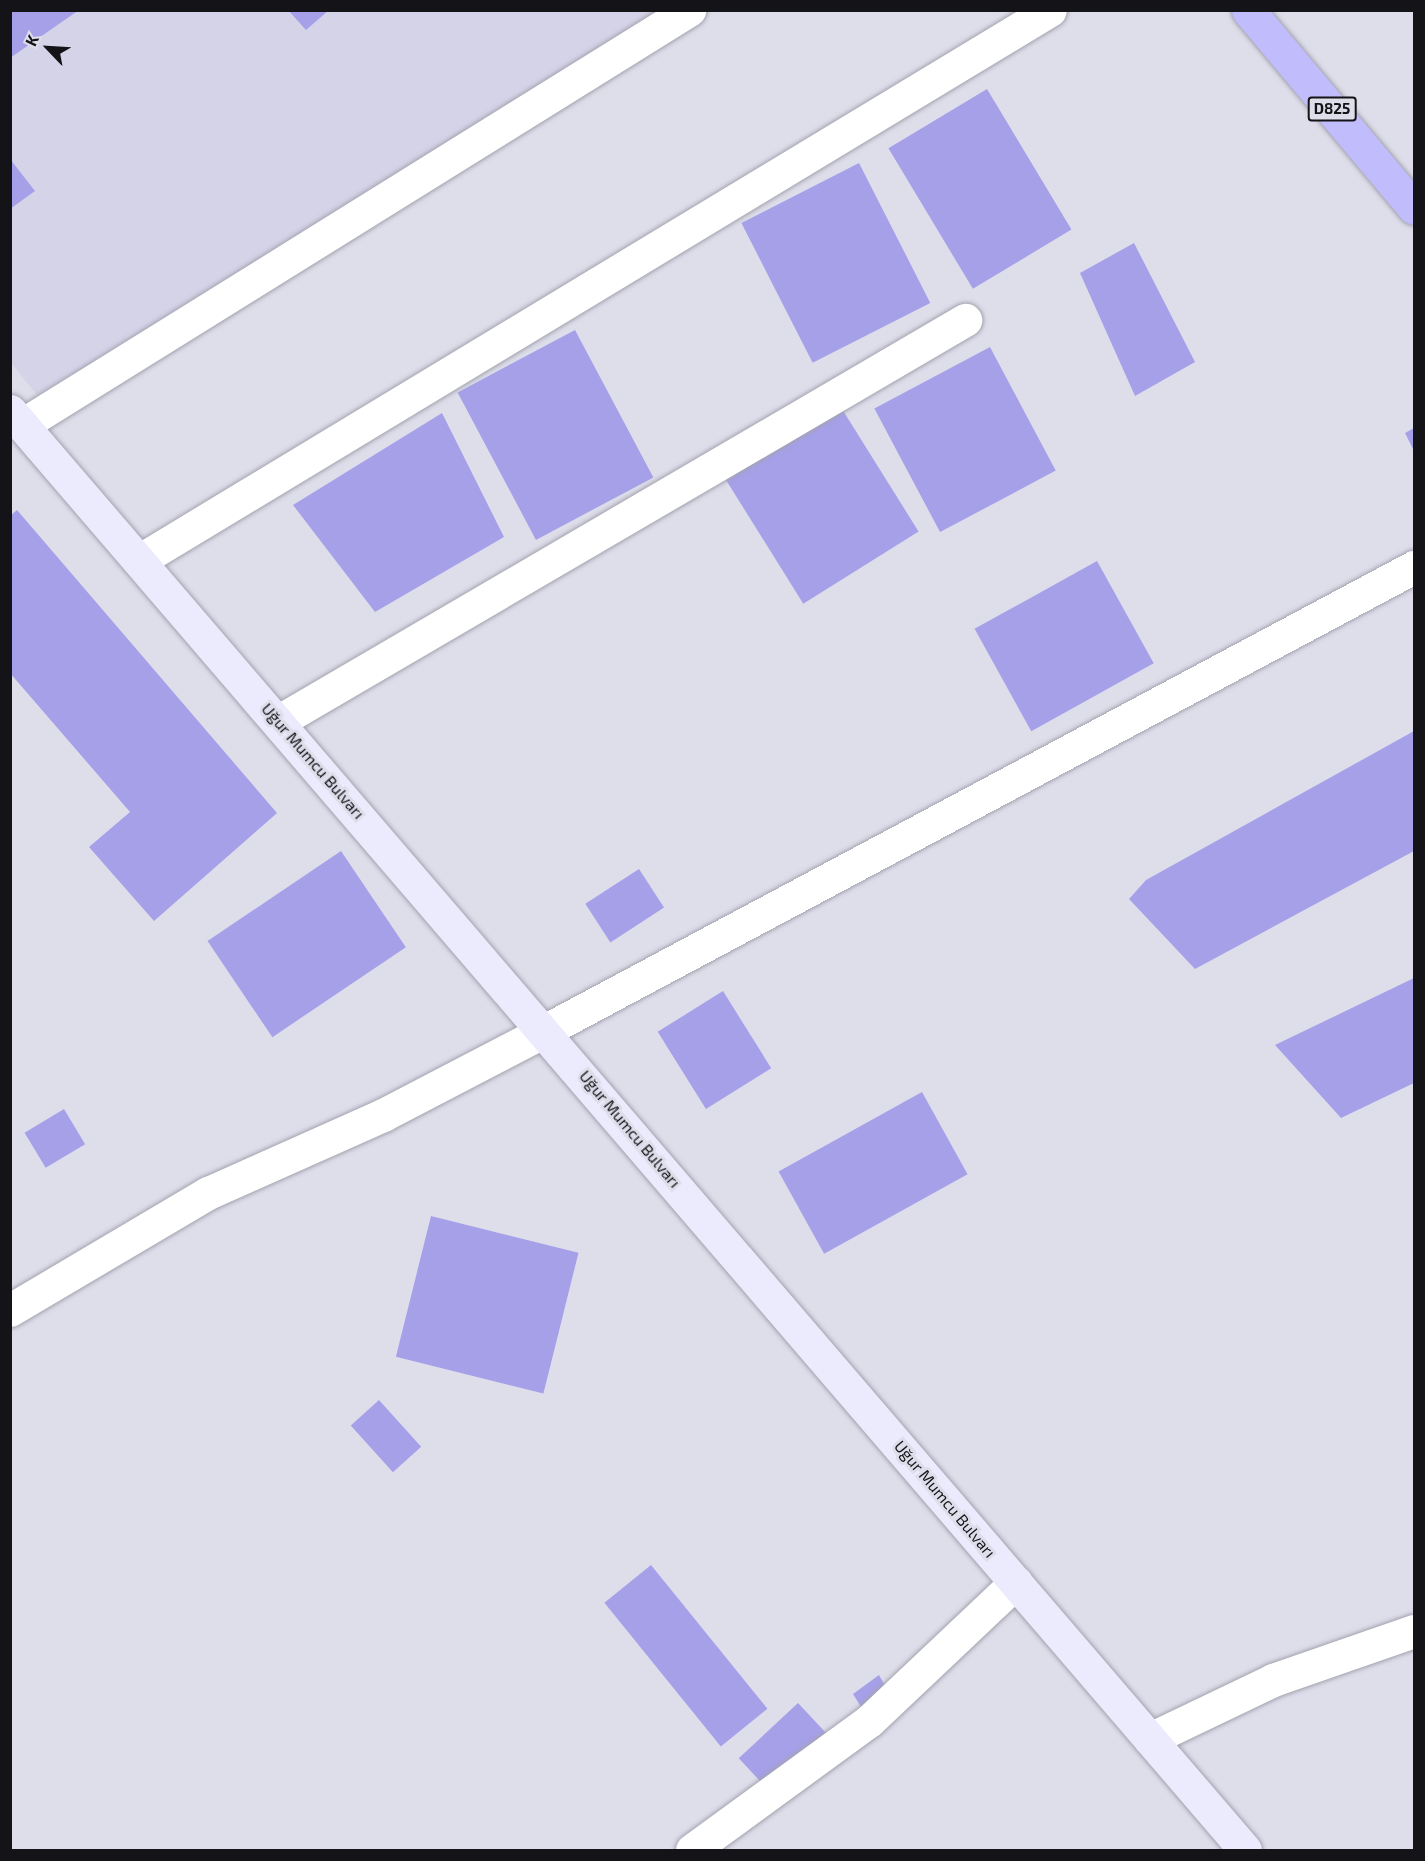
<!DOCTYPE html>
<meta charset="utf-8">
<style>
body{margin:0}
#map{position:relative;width:1425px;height:1861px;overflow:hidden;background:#dedeeb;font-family:"Exo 2",sans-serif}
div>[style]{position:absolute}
.built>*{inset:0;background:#d4d3e8}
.building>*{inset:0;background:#a6a0e9;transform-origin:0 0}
.roads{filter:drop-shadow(0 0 2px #a3a3af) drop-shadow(0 0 2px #a3a3af)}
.street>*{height:33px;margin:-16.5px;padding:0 16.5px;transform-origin:16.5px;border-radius:16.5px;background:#fff}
.secondary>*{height:33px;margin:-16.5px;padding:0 16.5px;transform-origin:16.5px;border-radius:16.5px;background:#ecebfe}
.highway>*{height:33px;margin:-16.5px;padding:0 16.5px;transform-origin:16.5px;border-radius:16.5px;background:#c1bcfb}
span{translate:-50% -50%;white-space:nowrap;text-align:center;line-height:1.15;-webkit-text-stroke:6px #dedeeb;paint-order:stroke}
.shield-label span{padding:2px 4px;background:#dedeeb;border:2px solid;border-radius:4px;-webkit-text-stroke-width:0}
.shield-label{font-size:15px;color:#141318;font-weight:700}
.street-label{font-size:16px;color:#141318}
.frame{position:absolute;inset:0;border:12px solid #141318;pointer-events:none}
.north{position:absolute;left:18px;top:18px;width:60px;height:60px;-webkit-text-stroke:4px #dedeeb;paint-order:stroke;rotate:295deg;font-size:16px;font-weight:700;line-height:24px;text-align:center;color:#141318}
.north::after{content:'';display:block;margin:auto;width:21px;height:27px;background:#141318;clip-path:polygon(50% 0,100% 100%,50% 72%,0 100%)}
</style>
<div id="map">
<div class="built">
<i style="clip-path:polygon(10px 11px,692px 11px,37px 395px,11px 363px)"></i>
</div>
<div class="building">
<i style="clip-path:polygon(10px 10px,79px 10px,10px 58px)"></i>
<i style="clip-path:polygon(288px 10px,329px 10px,306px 30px)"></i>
<i style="left:987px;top:89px;width:164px;height:115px;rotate:59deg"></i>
<i style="clip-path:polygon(10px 159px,35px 191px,10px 209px)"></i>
<i style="left:859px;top:163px;width:157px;height:132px;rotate:63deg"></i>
<i style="clip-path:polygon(1134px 243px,1195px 362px,1135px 396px,1080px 273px)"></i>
<i style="left:575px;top:330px;width:167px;height:133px;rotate:62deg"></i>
<i style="left:990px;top:347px;width:140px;height:131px;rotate:62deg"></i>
<i style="left:837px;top:401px;width:154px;height:136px;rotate:58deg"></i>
<i style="clip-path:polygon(442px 413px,504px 537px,375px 612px,293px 505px)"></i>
<i style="clip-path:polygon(1414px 428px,1414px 451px,1405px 433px)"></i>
<i style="clip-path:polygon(17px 510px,277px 813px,154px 921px,89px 847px,130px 812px,10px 673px,10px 516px)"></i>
<i style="left:1097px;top:561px;width:117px;height:140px;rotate:61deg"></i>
<i style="clip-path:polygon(1414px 731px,1414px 851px,1195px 969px,1129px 899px,1146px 880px)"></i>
<i style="left:341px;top:851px;width:116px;height:161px;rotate:56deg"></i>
<i style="left:639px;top:869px;width:46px;height:64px;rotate:57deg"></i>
<i style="clip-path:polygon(1414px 978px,1414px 1083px,1341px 1118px,1275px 1045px)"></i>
<i style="left:723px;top:991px;width:91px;height:77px;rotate:58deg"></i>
<i style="left:922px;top:1092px;width:94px;height:164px;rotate:61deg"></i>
<i style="left:64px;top:1109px;width:41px;height:46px;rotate:59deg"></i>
<i style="left:431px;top:1216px;width:152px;height:145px;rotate:14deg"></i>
<i style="left:379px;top:1400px;width:63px;height:38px;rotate:48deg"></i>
<i style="left:651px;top:1565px;width:185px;height:60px;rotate:51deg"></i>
<i style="clip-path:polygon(879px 1675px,891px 1696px,866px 1715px,853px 1694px)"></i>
<i style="left:798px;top:1703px;width:48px;height:81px;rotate:47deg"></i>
</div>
<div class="roads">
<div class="street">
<i style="left:22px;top:425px;width:786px;rotate:-31.89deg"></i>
<i style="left:140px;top:560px;width:1063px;rotate:-31.15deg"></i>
<i style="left:279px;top:721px;width:795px;rotate:-30.31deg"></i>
<i style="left:10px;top:1310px;width:230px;rotate:-30.6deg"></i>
<i style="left:208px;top:1193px;width:192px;rotate:-24deg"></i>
<i style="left:383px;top:1115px;width:184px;rotate:-27.5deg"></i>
<i style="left:546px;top:1030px;width:984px;rotate:-28.08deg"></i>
<i style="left:1150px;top:1739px;width:136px;rotate:-25.6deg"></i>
<i style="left:1273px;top:1680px;width:149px;rotate:-19.2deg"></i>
<i style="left:692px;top:1850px;width:219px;rotate:-36.1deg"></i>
<i style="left:869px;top:1721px;width:202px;rotate:-43.4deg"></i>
</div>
<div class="secondary">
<i style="left:10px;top:411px;width:1896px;rotate:49.36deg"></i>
</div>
<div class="highway">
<i style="left:1248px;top:10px;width:258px;rotate:50deg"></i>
</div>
</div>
<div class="shield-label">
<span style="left:1332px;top:109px">D825</span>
</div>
<div class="street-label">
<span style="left:313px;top:761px;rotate:49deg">Uğur Mumcu Bulvarı</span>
<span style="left:630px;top:1129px;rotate:50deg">Uğur Mumcu Bulvarı</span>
<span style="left:945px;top:1499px;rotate:50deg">Uğur Mumcu Bulvarı</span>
</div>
<div class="frame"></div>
<div class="north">K</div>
</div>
